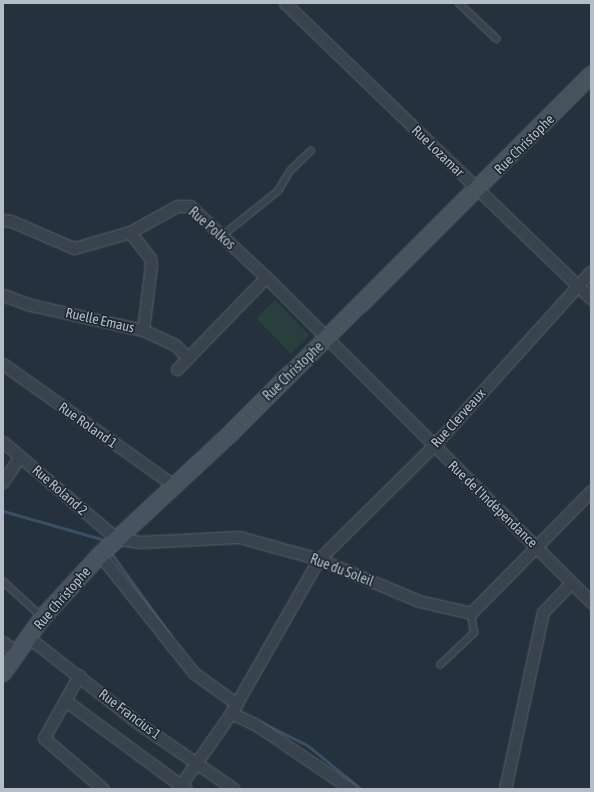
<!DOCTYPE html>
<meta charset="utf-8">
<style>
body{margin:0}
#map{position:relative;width:594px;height:792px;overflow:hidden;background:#25313c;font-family:"Asap Condensed",sans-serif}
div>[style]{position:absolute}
.green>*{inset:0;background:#283f3e;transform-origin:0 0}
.stream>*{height:3px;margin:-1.5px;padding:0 1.5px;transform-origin:1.5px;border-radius:1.5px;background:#3a4f63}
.roads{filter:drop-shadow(0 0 1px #57616b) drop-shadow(0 0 1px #57616b)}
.lane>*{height:5.5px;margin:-2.75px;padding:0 2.75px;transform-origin:2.75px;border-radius:2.75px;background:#39434d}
.street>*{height:11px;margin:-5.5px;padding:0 5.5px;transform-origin:5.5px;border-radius:5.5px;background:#39434d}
.secondary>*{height:16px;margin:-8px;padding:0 8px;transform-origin:8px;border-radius:8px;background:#47535f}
span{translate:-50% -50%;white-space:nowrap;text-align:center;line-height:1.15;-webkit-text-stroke:3.5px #1e2832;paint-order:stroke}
.street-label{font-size:14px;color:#b5bec8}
.frame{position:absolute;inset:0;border:4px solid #b5bec8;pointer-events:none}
</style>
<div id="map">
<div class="green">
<i style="left:275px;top:300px;width:50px;height:26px;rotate:46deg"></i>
</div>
<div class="stream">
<i style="left:3px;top:511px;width:102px;rotate:15.9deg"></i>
<i style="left:101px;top:539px;width:7px;rotate:56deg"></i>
<i style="left:111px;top:553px;width:102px;rotate:54.1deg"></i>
<i style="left:261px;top:722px;width:51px;rotate:26.6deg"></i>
<i style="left:307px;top:745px;width:70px;rotate:39.2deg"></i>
</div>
<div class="roads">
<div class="lane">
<i style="left:459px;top:3px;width:52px;rotate:43.5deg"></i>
<i style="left:222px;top:236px;width:72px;rotate:-38.8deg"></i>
<i style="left:278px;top:191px;width:23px;rotate:-59deg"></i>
<i style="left:290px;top:171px;width:29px;rotate:-44deg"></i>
<i style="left:3px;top:581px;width:52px;rotate:42.6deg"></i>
<i style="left:440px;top:665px;width:47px;rotate:-43.3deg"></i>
<i style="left:474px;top:633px;width:20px;rotate:-99deg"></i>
</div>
<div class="street">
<i style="left:285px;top:3px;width:425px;rotate:44deg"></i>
<i style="left:3px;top:220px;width:8px;rotate:7deg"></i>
<i style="left:11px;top:221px;width:69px;rotate:23.2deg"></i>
<i style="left:74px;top:248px;width:58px;rotate:-15.9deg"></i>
<i style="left:130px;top:232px;width:54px;rotate:-29deg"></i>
<i style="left:177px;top:206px;width:13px"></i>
<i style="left:190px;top:206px;width:104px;rotate:43.1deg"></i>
<i style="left:266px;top:277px;width:460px;rotate:45deg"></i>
<i style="left:3px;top:295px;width:30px;rotate:20deg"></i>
<i style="left:31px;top:305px;width:115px;rotate:12.6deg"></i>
<i style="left:143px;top:330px;width:65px;rotate:-83deg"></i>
<i style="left:151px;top:265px;width:7px;rotate:-98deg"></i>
<i style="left:150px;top:258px;width:33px;rotate:-128deg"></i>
<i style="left:143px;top:330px;width:35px;rotate:25deg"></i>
<i style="left:175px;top:345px;width:18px;rotate:45deg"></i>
<i style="left:3px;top:364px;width:209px;rotate:35.4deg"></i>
<i style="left:177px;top:369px;width:128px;rotate:-45.9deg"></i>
<i style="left:3px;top:442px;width:150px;rotate:40.4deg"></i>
<i style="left:117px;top:539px;width:23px;rotate:7deg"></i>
<i style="left:140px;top:542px;width:99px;rotate:-2.9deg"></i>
<i style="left:239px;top:537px;width:83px;rotate:15.4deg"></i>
<i style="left:319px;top:559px;width:108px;rotate:22.8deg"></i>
<i style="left:419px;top:601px;width:53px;rotate:13deg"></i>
<i style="left:471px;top:613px;width:171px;rotate:-45.5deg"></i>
<i style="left:3px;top:482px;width:31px;rotate:-57deg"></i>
<i style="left:100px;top:555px;width:151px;rotate:51.5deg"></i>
<i style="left:194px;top:673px;width:53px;rotate:35.8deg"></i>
<i style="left:28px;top:637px;width:140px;rotate:38deg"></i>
<i style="left:138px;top:723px;width:116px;rotate:34.5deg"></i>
<i style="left:3px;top:642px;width:18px;rotate:38deg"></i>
<i style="left:79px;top:675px;width:72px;rotate:119.1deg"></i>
<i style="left:44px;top:738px;width:78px;rotate:40.8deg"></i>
<i style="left:66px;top:701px;width:149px;rotate:36.3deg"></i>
<i style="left:231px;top:713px;width:26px;rotate:25deg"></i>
<i style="left:255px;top:724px;width:116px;rotate:34.1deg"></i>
<i style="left:178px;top:789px;width:93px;rotate:-55.1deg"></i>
<i style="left:231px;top:713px;width:177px;rotate:-60.3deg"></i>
<i style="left:319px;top:559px;width:162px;rotate:-44.7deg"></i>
<i style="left:434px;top:445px;width:234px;rotate:-47.9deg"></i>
<i style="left:505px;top:789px;width:181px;rotate:-77.9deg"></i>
<i style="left:543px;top:612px;width:40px;rotate:-46deg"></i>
</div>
<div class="secondary">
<i style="left:3px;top:673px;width:69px;rotate:-54.5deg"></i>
<i style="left:43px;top:617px;width:84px;rotate:-47.4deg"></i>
<i style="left:100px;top:555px;width:178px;rotate:-42.9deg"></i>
<i style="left:230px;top:434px;width:509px;rotate:-44.84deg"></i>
</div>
</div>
<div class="street-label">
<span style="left:524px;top:144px;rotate:-45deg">Rue Christophe</span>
<span style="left:438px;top:151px;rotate:44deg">Rue Lozamar</span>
<span style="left:212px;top:228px;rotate:41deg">Rue Polkos</span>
<span style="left:100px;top:320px;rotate:13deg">Ruelle Emaus</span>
<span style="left:293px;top:371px;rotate:-44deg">Rue Christophe</span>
<span style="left:458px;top:418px;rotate:-48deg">Rue Clerveaux</span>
<span style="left:88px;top:425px;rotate:35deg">Rue Roland 1</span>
<span style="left:60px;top:490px;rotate:41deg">Rue Roland 2</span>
<span style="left:493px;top:504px;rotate:44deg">Rue de l'Indépendance</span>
<span style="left:342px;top:570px;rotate:21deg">Rue du Soleil</span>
<span style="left:62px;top:598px;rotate:-49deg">Rue Christophe</span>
<span style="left:130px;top:714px;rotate:37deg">Rue Francius 1</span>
</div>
<div class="frame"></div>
</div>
